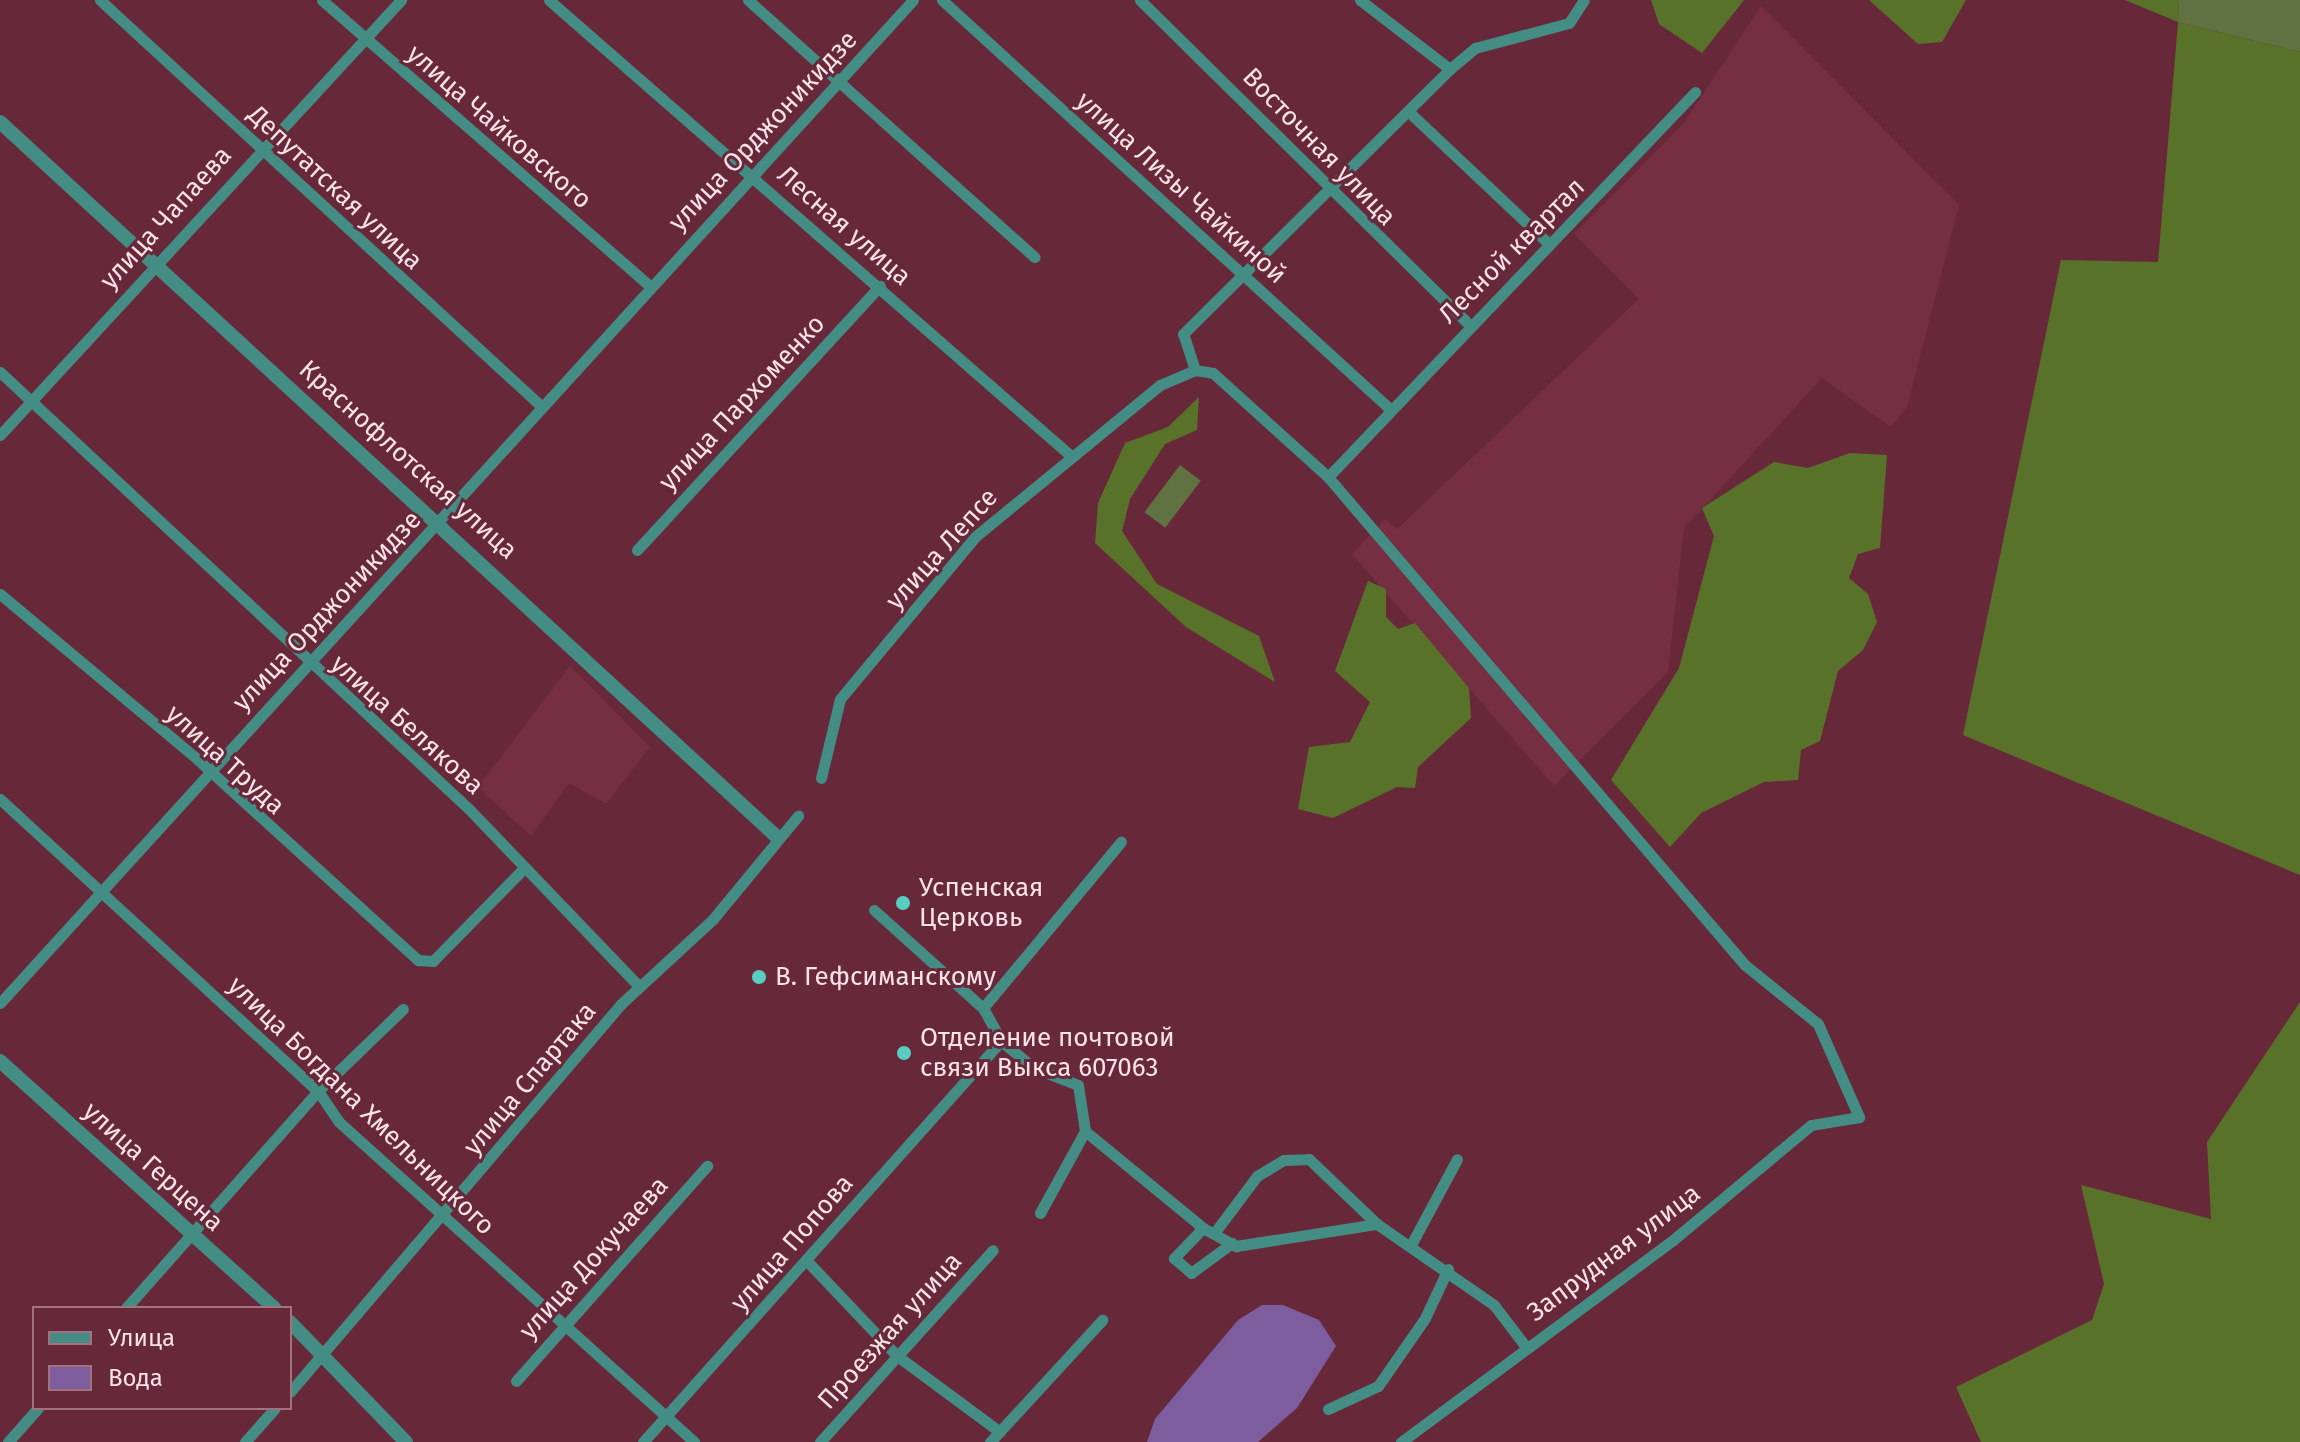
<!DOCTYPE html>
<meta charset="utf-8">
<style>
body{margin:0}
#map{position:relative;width:2300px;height:1442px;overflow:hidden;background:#67293a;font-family:"Fira Sans",sans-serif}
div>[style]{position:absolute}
.built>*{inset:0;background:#752e42}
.green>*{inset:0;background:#607242;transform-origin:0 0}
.forest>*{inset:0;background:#597229}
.water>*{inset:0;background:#7d5d9e}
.minor>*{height:11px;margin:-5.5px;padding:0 5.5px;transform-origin:5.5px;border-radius:5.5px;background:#448d85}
.tertiary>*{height:14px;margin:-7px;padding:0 7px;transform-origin:7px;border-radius:7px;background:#448d85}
.dots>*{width:22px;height:22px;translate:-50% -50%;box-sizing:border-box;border:4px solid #67293a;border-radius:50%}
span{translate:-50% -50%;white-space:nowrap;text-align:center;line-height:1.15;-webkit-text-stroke:6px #67293a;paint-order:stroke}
.street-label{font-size:26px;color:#fbe3e7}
.poi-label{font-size:26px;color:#fbe3e7}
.left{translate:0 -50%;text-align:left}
.legend{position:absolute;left:32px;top:1306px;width:260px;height:104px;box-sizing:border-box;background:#67293a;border:2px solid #a2737f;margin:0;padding:10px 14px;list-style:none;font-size:24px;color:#fbe3e7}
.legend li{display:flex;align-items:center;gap:16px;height:40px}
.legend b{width:40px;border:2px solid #a2737f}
</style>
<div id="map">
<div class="built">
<i style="clip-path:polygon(1761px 6px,1959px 205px,1907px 407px,1891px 427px,1822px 378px,1684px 528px,1668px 672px,1554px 786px,1352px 554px,1385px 519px,1397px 529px,1639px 299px,1574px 234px,1684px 123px)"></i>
<i style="clip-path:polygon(570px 666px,650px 747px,606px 804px,569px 783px,531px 836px,478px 787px)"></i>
</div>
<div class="green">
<i style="clip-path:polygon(2179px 0,2300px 0,2300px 52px,2178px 22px)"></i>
<i style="left:1180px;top:465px;width:26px;height:59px;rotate:37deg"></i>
</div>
<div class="forest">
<i style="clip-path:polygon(1651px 0,1744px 0,1702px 53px,1659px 24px)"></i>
<i style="clip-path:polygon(1869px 0,1966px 0,1942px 42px,1918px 44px)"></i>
<i style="clip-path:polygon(2125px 0,2179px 0,2178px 22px,2300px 52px,2300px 875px,1963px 735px,2061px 260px,2158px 262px,2178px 22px)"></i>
<i style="clip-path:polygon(1199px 397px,1197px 430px,1165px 444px,1130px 499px,1122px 531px,1157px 584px,1259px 636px,1275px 682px,1186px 627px,1095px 543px,1098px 503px,1125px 443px,1168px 427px)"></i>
<i style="clip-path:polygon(1850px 453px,1887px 455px,1880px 548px,1858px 554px,1849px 578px,1868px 594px,1877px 622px,1863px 650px,1838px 671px,1820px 741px,1801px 750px,1798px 780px,1764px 782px,1701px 813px,1670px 847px,1611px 780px,1679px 668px,1714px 536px,1702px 508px,1774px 462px,1808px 468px)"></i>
<i style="clip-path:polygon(1368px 581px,1386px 589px,1386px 617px,1398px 629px,1415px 623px,1469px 688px,1471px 718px,1418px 767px,1415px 788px,1397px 787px,1333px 818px,1298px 809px,1309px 747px,1350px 742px,1370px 702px,1335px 671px)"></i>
<i style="clip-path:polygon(2300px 1002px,2300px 1442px,1981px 1442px,1956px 1387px,2092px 1320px,2104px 1284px,2081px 1185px,2211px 1219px,2207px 1142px)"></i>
</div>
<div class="water">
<i style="clip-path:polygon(1262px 1305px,1283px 1305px,1319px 1320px,1336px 1346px,1297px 1408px,1258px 1442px,1147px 1442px,1155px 1419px,1238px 1320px)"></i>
</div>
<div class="minor">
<i style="left:100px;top:0;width:598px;rotate:42.63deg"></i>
<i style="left:322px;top:0;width:434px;rotate:41.1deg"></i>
<i style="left:549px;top:0;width:693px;rotate:41.14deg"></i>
<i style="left:748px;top:0;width:385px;rotate:41.9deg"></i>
<i style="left:942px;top:0;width:607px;rotate:42.39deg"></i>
<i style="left:1140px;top:0;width:460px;rotate:44.6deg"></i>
<i style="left:1360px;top:0;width:113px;rotate:37.5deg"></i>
<i style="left:1410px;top:113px;width:187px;rotate:43.3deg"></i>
<i style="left:1195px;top:370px;width:38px;rotate:-108deg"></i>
<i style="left:1183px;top:334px;width:376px;rotate:-44.8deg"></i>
<i style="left:1450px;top:69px;width:33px;rotate:-40deg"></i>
<i style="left:1475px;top:48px;width:97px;rotate:-14.9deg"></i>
<i style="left:1569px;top:23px;width:27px;rotate:-57deg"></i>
<i style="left:0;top:372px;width:641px;rotate:42.98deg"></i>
<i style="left:469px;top:809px;width:245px;rotate:46.2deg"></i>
<i style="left:0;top:435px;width:592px;rotate:-47.33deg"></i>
<i style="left:1328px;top:477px;width:532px;rotate:-46.37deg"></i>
<i style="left:637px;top:550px;width:359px;rotate:-47.4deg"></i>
<i style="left:0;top:594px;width:257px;rotate:39.9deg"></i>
<i style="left:197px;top:759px;width:299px;rotate:42.3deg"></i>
<i style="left:418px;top:960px;width:15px;rotate:4deg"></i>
<i style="left:433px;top:961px;width:130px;rotate:-45.6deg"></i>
<i style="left:821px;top:778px;width:81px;rotate:-76.5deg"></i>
<i style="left:840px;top:699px;width:212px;rotate:-50.2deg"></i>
<i style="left:976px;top:536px;width:238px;rotate:-39.4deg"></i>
<i style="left:1160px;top:385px;width:38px;rotate:-23deg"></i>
<i style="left:1195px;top:370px;width:18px;rotate:9deg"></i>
<i style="left:1213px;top:373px;width:155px;rotate:42.1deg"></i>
<i style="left:1328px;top:477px;width:642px;rotate:49.49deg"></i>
<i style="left:1745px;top:965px;width:94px;rotate:38.9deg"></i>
<i style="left:1818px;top:1024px;width:102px;rotate:66.2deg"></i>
<i style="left:1859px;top:1117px;width:49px;rotate:170.5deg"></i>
<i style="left:1811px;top:1125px;width:180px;rotate:140.2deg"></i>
<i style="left:1673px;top:1240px;width:339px;rotate:143.4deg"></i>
<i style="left:0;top:799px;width:432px;rotate:42.6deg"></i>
<i style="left:318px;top:1091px;width:37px;rotate:56deg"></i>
<i style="left:339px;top:1122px;width:478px;rotate:42deg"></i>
<i style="left:874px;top:910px;width:147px;rotate:42deg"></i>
<i style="left:983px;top:1008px;width:38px;rotate:61deg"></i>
<i style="left:0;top:1003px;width:1356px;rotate:-47.69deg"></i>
<i style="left:983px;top:1008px;width:216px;rotate:-50.3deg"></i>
<i style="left:1040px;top:1213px;width:94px;rotate:-61.2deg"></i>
<i style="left:1203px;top:1228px;width:42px;rotate:134deg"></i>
<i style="left:1174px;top:1258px;width:23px;rotate:41deg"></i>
<i style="left:1191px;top:1273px;width:51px;rotate:-36.2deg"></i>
<i style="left:1215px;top:1232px;width:70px;rotate:-53.1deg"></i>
<i style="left:1257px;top:1176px;width:31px;rotate:-31deg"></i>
<i style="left:1284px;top:1160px;width:25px;rotate:-2deg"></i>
<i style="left:1309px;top:1159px;width:94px;rotate:43.7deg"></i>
<i style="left:1412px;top:1243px;width:95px;rotate:-61.8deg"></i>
<i style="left:806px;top:1260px;width:131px;rotate:46.5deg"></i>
<i style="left:896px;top:1355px;width:129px;rotate:36.5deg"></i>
<i style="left:126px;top:1308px;width:290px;rotate:-48.5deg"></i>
<i style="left:318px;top:1091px;width:118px;rotate:-44deg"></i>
<i style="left:516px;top:1381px;width:288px;rotate:-48.4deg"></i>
<i style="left:290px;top:1392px;width:510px;rotate:-49.53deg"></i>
<i style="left:621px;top:1004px;width:125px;rotate:-42.7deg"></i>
<i style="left:713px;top:919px;width:134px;rotate:-50.5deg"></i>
<i style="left:1328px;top:1409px;width:55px;rotate:-24.7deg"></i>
<i style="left:1378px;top:1386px;width:83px;rotate:-55.3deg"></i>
<i style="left:1425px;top:1318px;width:54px;rotate:-64.9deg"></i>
<i style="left:8px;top:1442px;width:45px;rotate:-48.6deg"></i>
<i style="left:245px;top:1442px;width:45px;rotate:-48.6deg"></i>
<i style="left:643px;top:1442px;width:538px;rotate:-48.24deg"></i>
<i style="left:1001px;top:1041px;width:43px;rotate:39.3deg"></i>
<i style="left:1034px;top:1068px;width:47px;rotate:21.1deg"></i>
<i style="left:1078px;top:1085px;width:47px;rotate:81.3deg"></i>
<i style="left:1085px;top:1131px;width:153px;rotate:39.4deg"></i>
<i style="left:1203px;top:1228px;width:38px;rotate:29deg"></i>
<i style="left:1236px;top:1246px;width:143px;rotate:-8.9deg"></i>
<i style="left:1377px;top:1224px;width:142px;rotate:34.7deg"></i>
<i style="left:1494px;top:1305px;width:53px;rotate:52.7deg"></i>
<i style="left:820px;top:1442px;width:258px;rotate:-48deg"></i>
<i style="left:990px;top:1442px;width:166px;rotate:-47.4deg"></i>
</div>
<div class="tertiary">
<i style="left:0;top:122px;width:1057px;rotate:42.62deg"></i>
<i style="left:0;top:1061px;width:369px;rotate:42deg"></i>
<i style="left:290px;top:1322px;width:167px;rotate:46deg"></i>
</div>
<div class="dots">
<i style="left:903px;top:903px;background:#57cec1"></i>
<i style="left:759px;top:977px;background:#57cec1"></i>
<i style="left:904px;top:1053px;background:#57cec1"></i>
</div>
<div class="street-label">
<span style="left:499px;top:127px;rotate:41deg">улица Чайковского</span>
<span style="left:763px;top:131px;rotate:-47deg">улица Орджоникидзе</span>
<span style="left:1319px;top:147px;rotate:46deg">Восточная улица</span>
<span style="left:335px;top:188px;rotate:43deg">Депутатская улица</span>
<span style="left:1181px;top:188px;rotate:42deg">улица Лизы Чайкиной</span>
<span style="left:166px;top:218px;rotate:-48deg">улица Чапаева</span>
<span style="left:844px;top:226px;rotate:41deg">Лесная улица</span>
<span style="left:1512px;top:251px;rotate:-45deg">Лесной квартал</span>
<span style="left:742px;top:403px;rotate:-47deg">улица Пархоменко</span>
<span style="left:408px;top:460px;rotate:42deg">Краснофлотская улица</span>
<span style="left:942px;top:549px;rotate:-48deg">улица Лепсе</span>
<span style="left:327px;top:611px;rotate:-47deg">улица Орджоникидзе</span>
<span style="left:407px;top:725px;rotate:42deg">улица Белякова</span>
<span style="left:225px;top:760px;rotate:42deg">улица Труда</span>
<span style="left:530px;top:1079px;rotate:-50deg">улица Спартака</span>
<span style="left:361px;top:1106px;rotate:44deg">улица Богдана Хмельницкого</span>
<span style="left:153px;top:1167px;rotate:42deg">улица Герцена</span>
<span style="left:792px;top:1243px;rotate:-49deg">улица Попова</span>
<span style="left:1614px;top:1253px;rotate:-37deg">Запрудная улица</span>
<span style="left:594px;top:1258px;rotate:-48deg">улица Докучаева</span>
<span style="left:890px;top:1331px;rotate:-48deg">Проезжая улица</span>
</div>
<div class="poi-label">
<span class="left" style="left:919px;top:903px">Успенская<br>Церковь</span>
<span class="left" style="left:775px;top:977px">В. Гефсиманскому</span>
<span class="left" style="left:920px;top:1053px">Отделение почтовой<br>связи Выкса 607063</span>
</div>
<ul class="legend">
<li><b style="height:10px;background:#448d85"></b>Улица</li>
<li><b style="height:22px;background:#7d5d9e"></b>Вода</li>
</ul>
</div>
